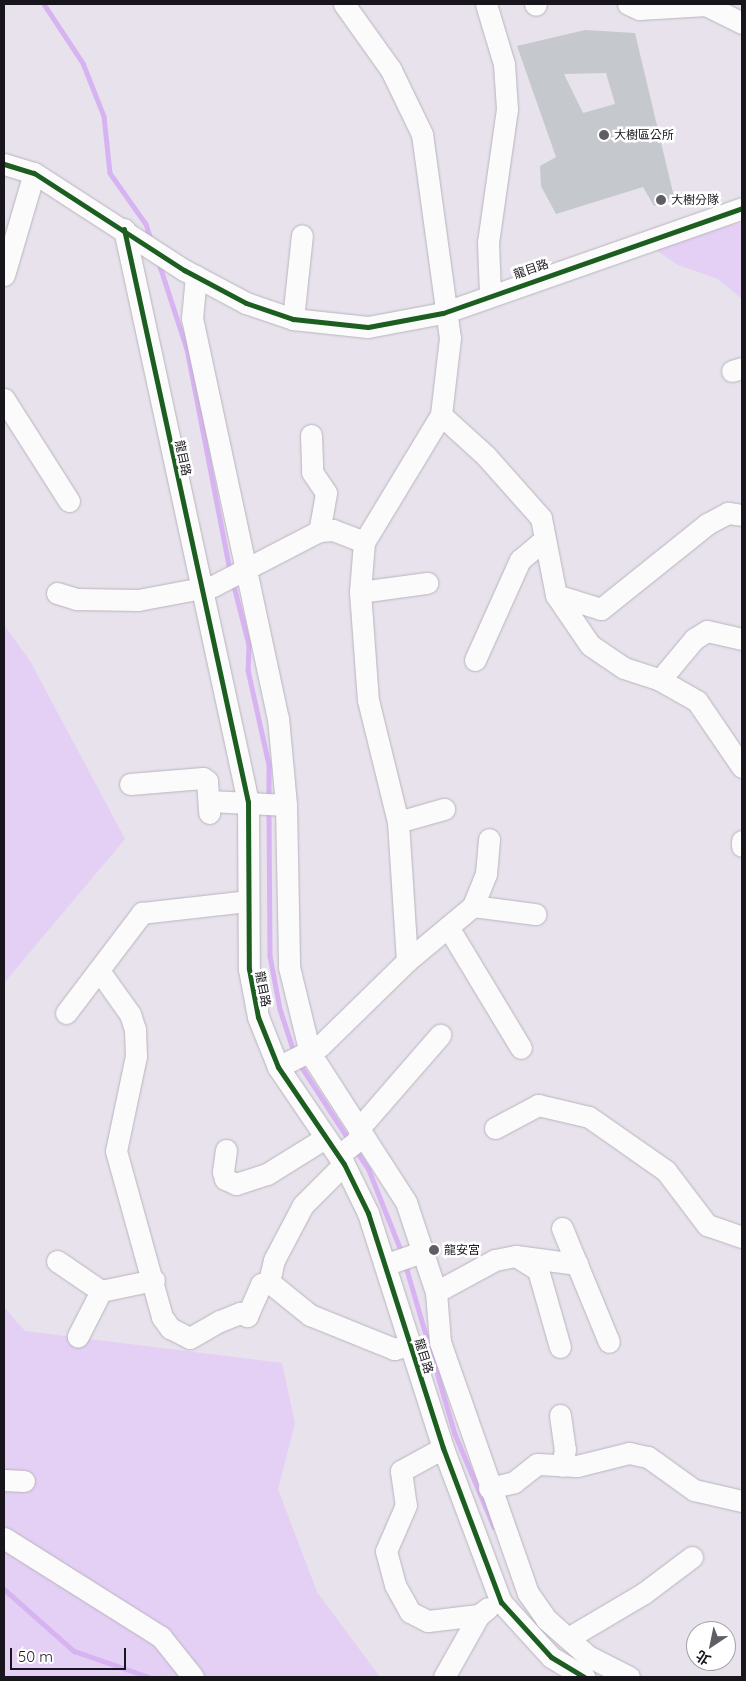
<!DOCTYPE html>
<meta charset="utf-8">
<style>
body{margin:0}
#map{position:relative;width:746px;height:1681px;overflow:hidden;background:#e7e2ec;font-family:Quicksand,"Noto Sans TC",sans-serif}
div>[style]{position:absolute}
.green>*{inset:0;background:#e4cff5}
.stream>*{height:4.5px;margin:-2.25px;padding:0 2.25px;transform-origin:2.25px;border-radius:2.25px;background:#d8b3f2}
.building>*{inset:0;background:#c5c8cc}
.roads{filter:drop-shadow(0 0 1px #b9b4bd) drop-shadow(0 0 1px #b9b4bd)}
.minor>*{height:21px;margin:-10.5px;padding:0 10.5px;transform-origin:10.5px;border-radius:10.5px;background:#fbfbfc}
.cycleway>*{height:5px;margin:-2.5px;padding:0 2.5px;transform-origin:2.5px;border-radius:2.5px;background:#1b5e20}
.dots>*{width:14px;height:14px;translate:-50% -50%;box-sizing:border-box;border:2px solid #fff;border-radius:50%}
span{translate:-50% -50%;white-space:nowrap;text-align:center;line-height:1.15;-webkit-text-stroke:5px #fff;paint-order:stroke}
.poi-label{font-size:12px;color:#19151c}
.left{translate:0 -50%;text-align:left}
.street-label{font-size:12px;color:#19151c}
.frame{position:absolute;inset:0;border:5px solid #19151c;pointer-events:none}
.north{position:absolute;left:686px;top:1621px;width:50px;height:50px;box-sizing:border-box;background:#fff;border:1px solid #a3a1a4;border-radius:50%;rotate:214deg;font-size:14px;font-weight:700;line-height:20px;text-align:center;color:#19151c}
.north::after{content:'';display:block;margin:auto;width:18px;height:22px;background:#615d65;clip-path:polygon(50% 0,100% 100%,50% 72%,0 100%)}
.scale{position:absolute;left:10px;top:1648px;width:116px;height:22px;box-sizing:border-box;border:2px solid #19151c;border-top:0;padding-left:6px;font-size:15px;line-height:18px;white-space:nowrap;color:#19151c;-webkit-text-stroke:4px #fff;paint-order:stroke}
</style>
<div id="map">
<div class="green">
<i style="clip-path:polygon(742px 223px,742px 299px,718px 279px,678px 265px,647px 244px)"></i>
<i style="clip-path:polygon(4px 625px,30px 661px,125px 839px,4px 983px)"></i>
<i style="clip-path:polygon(4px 1307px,25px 1331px,282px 1363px,295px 1423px,278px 1489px,317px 1592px,380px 1677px,4px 1677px)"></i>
</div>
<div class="stream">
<i style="left:44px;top:4px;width:71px;rotate:56.5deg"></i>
<i style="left:83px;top:63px;width:57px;rotate:68.4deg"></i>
<i style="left:104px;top:116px;width:57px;rotate:84deg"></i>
<i style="left:110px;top:173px;width:62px;rotate:54.8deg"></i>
<i style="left:146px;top:224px;width:16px;rotate:72deg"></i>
<i style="left:159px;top:263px;width:90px;rotate:72deg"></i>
<i style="left:187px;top:349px;width:225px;rotate:79deg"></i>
<i style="left:233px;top:582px;width:65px;rotate:75.7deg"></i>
<i style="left:249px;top:645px;width:25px;rotate:92deg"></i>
<i style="left:248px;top:670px;width:97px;rotate:77.5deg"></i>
<i style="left:269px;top:765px;width:32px;rotate:90deg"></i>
<i style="left:269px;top:810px;width:146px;rotate:89.6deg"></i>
<i style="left:270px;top:956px;width:54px;rotate:79.3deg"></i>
<i style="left:280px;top:1009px;width:45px;rotate:72deg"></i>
<i style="left:299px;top:1063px;width:92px;rotate:57deg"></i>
<i style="left:355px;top:1149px;width:25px;rotate:56deg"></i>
<i style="left:369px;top:1170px;width:89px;rotate:68.3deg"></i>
<i style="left:405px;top:1263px;width:178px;rotate:73.7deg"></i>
<i style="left:455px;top:1434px;width:101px;rotate:67.2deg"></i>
<i style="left:4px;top:1589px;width:94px;rotate:41.5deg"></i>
<i style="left:74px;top:1651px;width:79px;rotate:19.1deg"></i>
</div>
<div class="building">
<i style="clip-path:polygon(evenodd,585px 30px,635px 33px,674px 197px,654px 206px,643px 187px,556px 214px,541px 186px,540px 166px,556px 157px,517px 46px,585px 30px,606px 73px,615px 104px,583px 113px,564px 74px,606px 73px)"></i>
</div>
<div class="roads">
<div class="minor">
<i style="left:344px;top:4px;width:81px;rotate:54.5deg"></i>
<i style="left:391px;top:70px;width:71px;rotate:64.2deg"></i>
<i style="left:422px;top:134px;width:206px;rotate:82.2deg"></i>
<i style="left:450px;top:338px;width:78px;rotate:96.7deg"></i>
<i style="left:441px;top:415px;width:149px;rotate:121.2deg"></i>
<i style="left:364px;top:542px;width:50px;rotate:94.6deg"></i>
<i style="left:360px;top:592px;width:108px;rotate:85.8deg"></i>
<i style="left:368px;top:700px;width:126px;rotate:76.2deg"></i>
<i style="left:398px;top:822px;width:139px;rotate:86.3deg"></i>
<i style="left:486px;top:4px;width:63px;rotate:73.3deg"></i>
<i style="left:504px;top:64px;width:45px;rotate:86.2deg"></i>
<i style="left:507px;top:109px;width:134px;rotate:98.1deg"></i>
<i style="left:488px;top:242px;width:52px;rotate:87.8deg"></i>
<i style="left:535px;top:4px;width:1px;rotate:45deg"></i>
<i style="left:628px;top:4px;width:12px;rotate:24deg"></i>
<i style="left:639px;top:9px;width:67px;rotate:-3.4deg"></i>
<i style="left:706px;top:5px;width:40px;rotate:26.6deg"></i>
<i style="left:4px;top:164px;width:31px;rotate:17deg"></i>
<i style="left:34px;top:173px;width:179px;rotate:32.9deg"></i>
<i style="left:184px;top:270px;width:70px;rotate:28deg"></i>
<i style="left:246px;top:303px;width:50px;rotate:18.8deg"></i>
<i style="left:293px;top:319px;width:75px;rotate:6.1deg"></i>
<i style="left:368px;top:327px;width:76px;rotate:-10.6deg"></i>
<i style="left:443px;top:313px;width:317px;rotate:-19.3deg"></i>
<i style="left:124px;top:229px;width:586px;rotate:77.79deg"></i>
<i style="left:248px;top:802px;width:167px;rotate:89.7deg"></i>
<i style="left:249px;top:969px;width:49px;rotate:79.4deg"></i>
<i style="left:258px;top:1017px;width:54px;rotate:68.2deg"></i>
<i style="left:278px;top:1067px;width:117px;rotate:55.8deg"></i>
<i style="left:344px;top:1164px;width:55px;rotate:63.9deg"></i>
<i style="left:368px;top:1213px;width:247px;rotate:72.3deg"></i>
<i style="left:443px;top:1448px;width:165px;rotate:69.4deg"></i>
<i style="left:501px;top:1602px;width:74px;rotate:47.7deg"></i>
<i style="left:551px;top:1657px;width:39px;rotate:31deg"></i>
<i style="left:4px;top:275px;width:106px;rotate:-73.6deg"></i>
<i style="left:196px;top:276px;width:42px;rotate:95.4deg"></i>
<i style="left:192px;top:318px;width:409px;rotate:77.9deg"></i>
<i style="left:278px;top:718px;width:87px;rotate:84.7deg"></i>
<i style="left:286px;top:805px;width:162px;rotate:88.9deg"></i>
<i style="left:289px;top:967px;width:89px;rotate:76.3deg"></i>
<i style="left:310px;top:1053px;width:177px;rotate:57.2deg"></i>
<i style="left:406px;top:1202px;width:95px;rotate:71.6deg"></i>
<i style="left:436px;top:1292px;width:50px;rotate:85.4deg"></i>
<i style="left:440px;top:1342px;width:266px;rotate:70.7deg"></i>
<i style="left:528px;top:1593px;width:32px;rotate:55deg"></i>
<i style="left:546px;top:1619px;width:56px;rotate:41.4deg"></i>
<i style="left:588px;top:1656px;width:46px;rotate:27.1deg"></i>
<i style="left:293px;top:319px;width:84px;rotate:-83.9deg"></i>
<i style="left:732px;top:371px;width:10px;rotate:-17deg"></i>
<i style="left:4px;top:399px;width:121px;rotate:57.5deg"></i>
<i style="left:441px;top:415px;width:61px;rotate:42.3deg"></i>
<i style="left:486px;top:456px;width:83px;rotate:48.4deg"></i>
<i style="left:541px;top:518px;width:78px;rotate:79deg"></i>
<i style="left:556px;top:595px;width:60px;rotate:55.8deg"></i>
<i style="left:590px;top:645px;width:41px;rotate:34.1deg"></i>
<i style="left:624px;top:668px;width:38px;rotate:18deg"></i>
<i style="left:660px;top:680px;width:43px;rotate:29.6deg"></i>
<i style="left:697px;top:701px;width:80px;rotate:55.7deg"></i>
<i style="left:311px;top:435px;width:37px;rotate:88deg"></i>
<i style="left:312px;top:472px;width:25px;rotate:56deg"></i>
<i style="left:326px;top:493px;width:39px;rotate:100deg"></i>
<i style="left:360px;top:592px;width:68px;rotate:-7.7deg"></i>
<i style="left:57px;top:593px;width:21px;rotate:17deg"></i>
<i style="left:77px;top:599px;width:61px;rotate:0.9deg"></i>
<i style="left:138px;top:600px;width:76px;rotate:-10.6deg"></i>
<i style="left:213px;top:586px;width:119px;rotate:-27.4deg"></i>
<i style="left:319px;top:531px;width:14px;rotate:-4deg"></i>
<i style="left:333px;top:530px;width:33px;rotate:21deg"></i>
<i style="left:556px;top:595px;width:47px;rotate:17.3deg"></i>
<i style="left:601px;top:609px;width:136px;rotate:-38.7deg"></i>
<i style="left:707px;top:524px;width:24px;rotate:-28deg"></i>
<i style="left:728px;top:513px;width:14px;rotate:8deg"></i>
<i style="left:475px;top:660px;width:110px;rotate:-65.8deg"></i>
<i style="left:520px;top:560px;width:31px;rotate:-40deg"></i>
<i style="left:660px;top:680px;width:53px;rotate:-50.3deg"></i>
<i style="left:694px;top:639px;width:15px;rotate:-32deg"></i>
<i style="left:707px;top:631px;width:36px;rotate:13deg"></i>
<i style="left:130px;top:784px;width:73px;rotate:-4.7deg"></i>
<i style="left:203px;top:778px;width:5px;rotate:37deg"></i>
<i style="left:207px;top:781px;width:32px;rotate:86deg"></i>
<i style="left:210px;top:801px;width:76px;rotate:3deg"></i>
<i style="left:398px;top:822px;width:48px;rotate:-15.8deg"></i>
<i style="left:742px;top:841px;width:5px;rotate:90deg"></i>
<i style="left:473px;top:906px;width:63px;rotate:7.4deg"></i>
<i style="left:448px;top:927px;width:141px;rotate:58.9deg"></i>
<i style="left:100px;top:972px;width:52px;rotate:54.5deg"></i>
<i style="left:130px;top:1014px;width:16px;rotate:72deg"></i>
<i style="left:135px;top:1029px;width:27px;rotate:88deg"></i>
<i style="left:136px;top:1056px;width:97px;rotate:101.9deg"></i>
<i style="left:116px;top:1151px;width:172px;rotate:74.5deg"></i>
<i style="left:162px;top:1317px;width:14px;rotate:54deg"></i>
<i style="left:170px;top:1328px;width:22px;rotate:27deg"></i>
<i style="left:190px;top:1338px;width:34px;rotate:-30deg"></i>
<i style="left:220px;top:1321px;width:22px;rotate:-22deg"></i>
<i style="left:240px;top:1313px;width:8px;rotate:23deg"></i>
<i style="left:247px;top:1316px;width:35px;rotate:-66deg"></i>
<i style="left:261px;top:1284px;width:8px;rotate:-14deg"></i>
<i style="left:66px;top:1013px;width:126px;rotate:-52.8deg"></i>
<i style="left:142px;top:913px;width:106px;rotate:-6.5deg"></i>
<i style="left:278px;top:1067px;width:47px;rotate:-26.6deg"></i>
<i style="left:320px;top:1046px;width:122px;rotate:-44.3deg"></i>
<i style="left:407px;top:961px;width:86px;rotate:-39.8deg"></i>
<i style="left:473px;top:906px;width:35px;rotate:-68deg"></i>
<i style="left:486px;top:874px;width:35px;rotate:-85deg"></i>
<i style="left:495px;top:1128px;width:49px;rotate:-28.1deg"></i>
<i style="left:538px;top:1105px;width:52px;rotate:13.2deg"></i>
<i style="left:589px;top:1117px;width:94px;rotate:35deg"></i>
<i style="left:666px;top:1171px;width:68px;rotate:52.8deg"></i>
<i style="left:707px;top:1225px;width:37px;rotate:19deg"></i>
<i style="left:226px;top:1150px;width:22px;rotate:98deg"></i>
<i style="left:223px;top:1172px;width:7px;rotate:74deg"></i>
<i style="left:225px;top:1179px;width:12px;rotate:24deg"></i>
<i style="left:236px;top:1184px;width:33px;rotate:-18deg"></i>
<i style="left:267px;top:1174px;width:68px;rotate:-31.8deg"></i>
<i style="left:339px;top:1155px;width:24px;rotate:-38deg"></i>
<i style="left:358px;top:1140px;width:14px;rotate:-78deg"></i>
<i style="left:361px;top:1126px;width:121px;rotate:-49deg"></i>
<i style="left:344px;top:1164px;width:58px;rotate:135deg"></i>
<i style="left:303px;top:1205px;width:62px;rotate:117.8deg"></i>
<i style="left:274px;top:1260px;width:23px;rotate:103deg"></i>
<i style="left:269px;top:1282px;width:53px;rotate:38.8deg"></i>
<i style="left:310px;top:1315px;width:91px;rotate:22deg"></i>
<i style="left:394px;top:1349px;width:16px;rotate:-14deg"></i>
<i style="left:562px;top:1228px;width:123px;rotate:67.6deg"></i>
<i style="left:516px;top:1256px;width:26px;rotate:32deg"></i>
<i style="left:538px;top:1270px;width:80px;rotate:74.1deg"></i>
<i style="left:57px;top:1261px;width:53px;rotate:34.3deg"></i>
<i style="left:101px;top:1291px;width:51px;rotate:117.1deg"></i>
<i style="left:387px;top:1264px;width:40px;rotate:-18.9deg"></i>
<i style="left:101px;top:1291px;width:54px;rotate:-11.7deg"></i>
<i style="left:436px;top:1292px;width:67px;rotate:-28.5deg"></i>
<i style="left:495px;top:1260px;width:21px;rotate:-11deg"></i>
<i style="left:516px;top:1256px;width:62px;rotate:7.5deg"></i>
<i style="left:560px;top:1415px;width:34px;rotate:82deg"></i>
<i style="left:565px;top:1449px;width:17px;rotate:100deg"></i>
<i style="left:443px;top:1448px;width:48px;rotate:151.3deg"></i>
<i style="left:401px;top:1471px;width:34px;rotate:82deg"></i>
<i style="left:406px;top:1505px;width:50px;rotate:113.5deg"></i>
<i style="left:386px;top:1551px;width:35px;rotate:75deg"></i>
<i style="left:395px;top:1585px;width:31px;rotate:61deg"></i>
<i style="left:410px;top:1612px;width:20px;rotate:27deg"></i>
<i style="left:428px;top:1621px;width:51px;rotate:-6.7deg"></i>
<i style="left:4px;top:1480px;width:20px;rotate:3deg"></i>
<i style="left:489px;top:1488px;width:26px;rotate:-13deg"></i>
<i style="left:514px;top:1482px;width:29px;rotate:-38deg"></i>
<i style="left:537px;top:1464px;width:40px;rotate:2.9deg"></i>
<i style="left:577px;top:1466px;width:54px;rotate:-14deg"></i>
<i style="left:629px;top:1453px;width:19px;rotate:12deg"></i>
<i style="left:648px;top:1457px;width:57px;rotate:35.7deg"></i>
<i style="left:694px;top:1490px;width:49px;rotate:12.9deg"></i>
<i style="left:4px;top:1538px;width:186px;rotate:32.2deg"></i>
<i style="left:161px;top:1637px;width:51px;rotate:51.3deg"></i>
<i style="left:568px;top:1638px;width:88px;rotate:-30.6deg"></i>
<i style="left:644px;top:1593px;width:60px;rotate:-36.9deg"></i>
<i style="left:444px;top:1677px;width:71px;rotate:-60.6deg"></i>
<i style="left:479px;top:1615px;width:11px;rotate:-38deg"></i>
</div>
</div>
<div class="cycleway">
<i style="left:4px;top:164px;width:31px;rotate:17deg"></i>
<i style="left:34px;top:173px;width:179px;rotate:32.9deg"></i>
<i style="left:184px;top:270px;width:70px;rotate:28deg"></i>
<i style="left:246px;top:303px;width:50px;rotate:18.8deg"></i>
<i style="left:293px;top:319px;width:75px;rotate:6.1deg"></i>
<i style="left:368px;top:327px;width:76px;rotate:-10.6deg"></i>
<i style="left:443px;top:313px;width:317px;rotate:-19.3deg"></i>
<i style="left:124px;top:229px;width:586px;rotate:77.79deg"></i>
<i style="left:248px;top:802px;width:167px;rotate:89.7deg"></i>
<i style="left:249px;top:969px;width:49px;rotate:79.4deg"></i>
<i style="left:258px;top:1017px;width:54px;rotate:68.2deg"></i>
<i style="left:278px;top:1067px;width:117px;rotate:55.8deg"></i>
<i style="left:344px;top:1164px;width:55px;rotate:63.9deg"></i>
<i style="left:368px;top:1213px;width:247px;rotate:72.3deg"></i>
<i style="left:443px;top:1448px;width:165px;rotate:69.4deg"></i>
<i style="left:501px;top:1602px;width:74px;rotate:47.7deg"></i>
<i style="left:551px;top:1657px;width:39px;rotate:31deg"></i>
</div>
<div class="dots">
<i style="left:604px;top:135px;background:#615d65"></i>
<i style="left:661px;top:200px;background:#615d65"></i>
<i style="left:434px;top:1250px;background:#615d65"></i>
</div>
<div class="poi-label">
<span class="left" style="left:614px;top:135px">大樹區公所</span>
<span class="left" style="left:671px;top:200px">大樹分隊</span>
<span class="left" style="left:444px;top:1250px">龍安宮</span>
</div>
<div class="street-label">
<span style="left:531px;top:269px;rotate:-19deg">龍目路</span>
<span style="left:183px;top:458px;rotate:78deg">龍目路</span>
<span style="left:263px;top:989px;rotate:79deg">龍目路</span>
<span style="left:424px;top:1356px;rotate:73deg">龍目路</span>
</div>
<div class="frame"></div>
<div class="north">北</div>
<div class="scale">50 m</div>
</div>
